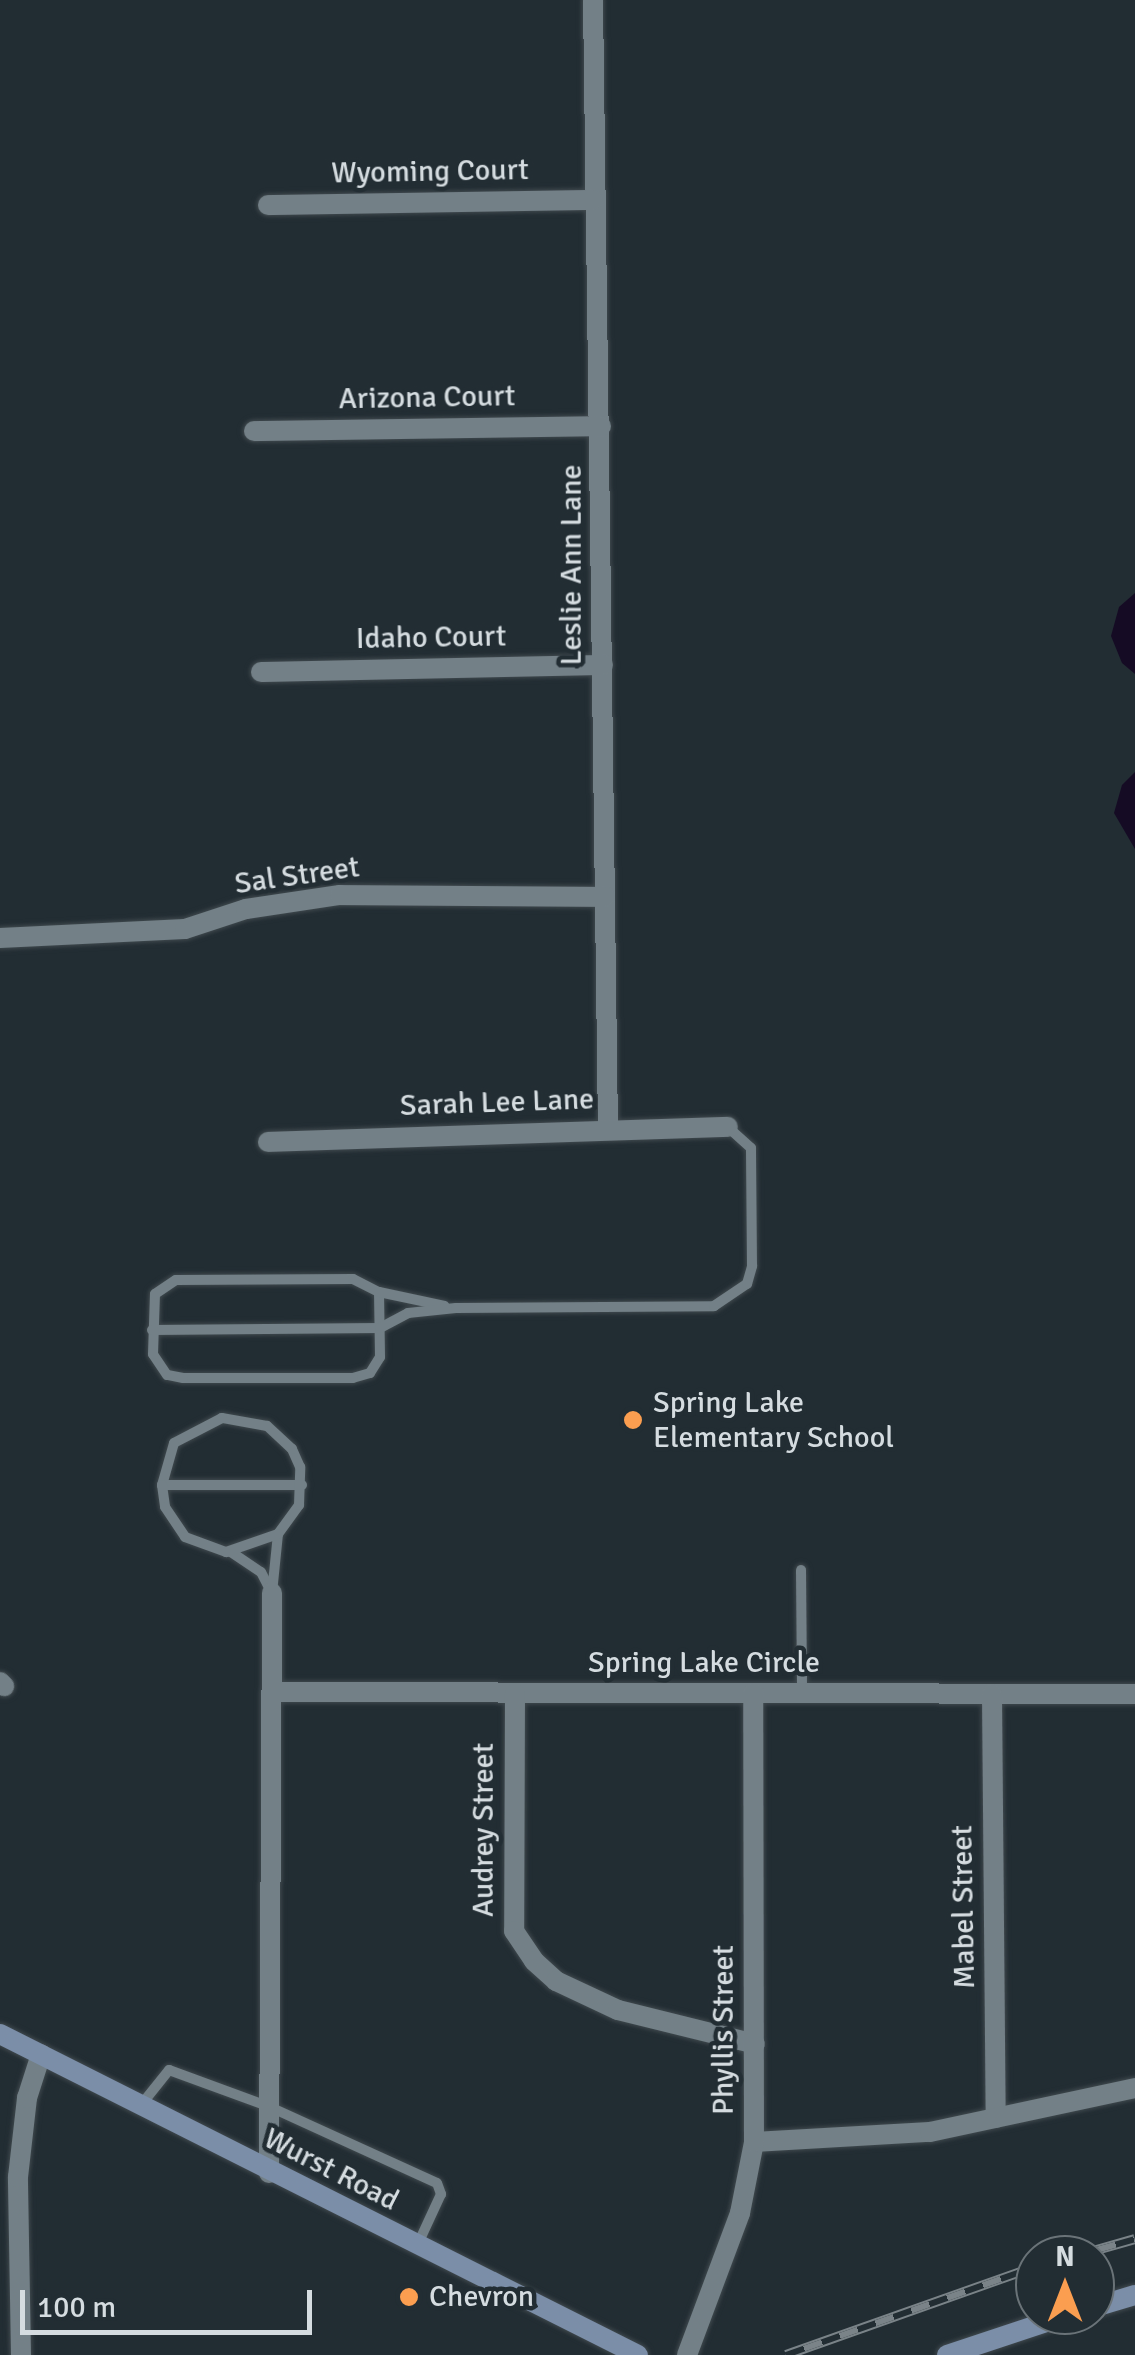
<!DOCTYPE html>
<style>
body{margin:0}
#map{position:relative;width:1135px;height:2355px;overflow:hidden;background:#222d33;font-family:Signika,sans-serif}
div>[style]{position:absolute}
.water>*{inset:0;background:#150b24}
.roads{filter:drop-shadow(0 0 2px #40494e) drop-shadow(0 0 2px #40494e)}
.lane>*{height:10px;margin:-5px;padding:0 5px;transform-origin:5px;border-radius:5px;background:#738087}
.street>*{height:20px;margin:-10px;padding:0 10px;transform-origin:10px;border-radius:10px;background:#738087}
.secondary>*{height:20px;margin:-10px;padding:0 10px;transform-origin:10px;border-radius:10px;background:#7b8ea8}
.rail>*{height:10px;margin-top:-5px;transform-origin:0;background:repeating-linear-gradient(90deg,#222d33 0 19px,#7a8388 0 38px);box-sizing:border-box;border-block:2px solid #7a8388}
.dots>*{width:28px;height:28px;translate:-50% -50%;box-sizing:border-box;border:5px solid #222d33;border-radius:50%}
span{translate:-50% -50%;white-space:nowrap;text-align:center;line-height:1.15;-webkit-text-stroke:9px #222d33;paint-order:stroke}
.street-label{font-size:30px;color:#d5dce0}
.poi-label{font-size:30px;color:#d5dce0}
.left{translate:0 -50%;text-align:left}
.north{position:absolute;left:1015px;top:2235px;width:100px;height:100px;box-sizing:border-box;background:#222d33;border:2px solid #6a7378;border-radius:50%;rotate:0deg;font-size:28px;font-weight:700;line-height:40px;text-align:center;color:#d5dce0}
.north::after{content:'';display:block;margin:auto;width:35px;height:45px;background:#fb9e50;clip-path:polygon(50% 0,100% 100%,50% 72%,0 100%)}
.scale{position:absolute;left:20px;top:2290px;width:292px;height:45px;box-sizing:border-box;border:5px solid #d5dce0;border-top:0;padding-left:12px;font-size:30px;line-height:35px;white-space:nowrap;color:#d5dce0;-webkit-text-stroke:8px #222d33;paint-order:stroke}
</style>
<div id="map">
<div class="water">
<i style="clip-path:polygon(1135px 593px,1135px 674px,1122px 663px,1111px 636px,1119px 607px)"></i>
<i style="clip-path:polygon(1135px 772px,1135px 849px,1114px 813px,1122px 785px)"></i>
</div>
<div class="roads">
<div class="lane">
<i style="left:379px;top:1292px;width:65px;rotate:89.1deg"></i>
<i style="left:380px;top:1357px;width:19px;rotate:122deg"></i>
<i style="left:370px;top:1373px;width:18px;rotate:164deg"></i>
<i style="left:353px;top:1378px;width:170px;rotate:180deg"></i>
<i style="left:183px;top:1378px;width:16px;rotate:-169deg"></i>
<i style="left:167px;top:1375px;width:25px;rotate:-124deg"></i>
<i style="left:153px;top:1354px;width:60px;rotate:-88.1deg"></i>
<i style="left:155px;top:1294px;width:25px;rotate:-34deg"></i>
<i style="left:176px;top:1280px;width:177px;rotate:-0.3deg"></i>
<i style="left:353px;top:1279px;width:29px;rotate:27deg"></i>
<i style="left:379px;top:1292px;width:67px;rotate:12deg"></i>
<i style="left:152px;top:1330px;width:228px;rotate:-0.5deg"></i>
<i style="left:380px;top:1328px;width:32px;rotate:-28deg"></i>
<i style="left:408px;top:1313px;width:48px;rotate:-5.9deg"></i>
<i style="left:456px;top:1308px;width:258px;rotate:-0.4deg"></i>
<i style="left:714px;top:1306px;width:40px;rotate:-34deg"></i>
<i style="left:747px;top:1284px;width:19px;rotate:-74deg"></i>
<i style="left:752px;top:1266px;width:118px;rotate:-90.5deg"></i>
<i style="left:751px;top:1148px;width:31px;rotate:-138deg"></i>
<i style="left:162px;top:1485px;width:140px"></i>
<i style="left:231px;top:1552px;width:36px;rotate:34deg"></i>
<i style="left:261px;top:1572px;width:22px;rotate:63deg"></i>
<i style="left:801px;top:1570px;width:122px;rotate:89.5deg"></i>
<i style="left:272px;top:1593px;width:59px;rotate:-84.2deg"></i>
<i style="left:278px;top:1534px;width:36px;rotate:-54deg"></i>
<i style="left:299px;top:1505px;width:38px;rotate:-88deg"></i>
<i style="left:300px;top:1467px;width:20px;rotate:-114deg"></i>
<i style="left:292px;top:1449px;width:34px;rotate:-137deg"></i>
<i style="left:267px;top:1426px;width:46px;rotate:-169.9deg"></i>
<i style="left:222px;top:1418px;width:54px;rotate:152.5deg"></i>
<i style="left:174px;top:1443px;width:44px;rotate:105.9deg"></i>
<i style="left:162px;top:1485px;width:22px;rotate:82deg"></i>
<i style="left:165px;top:1507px;width:36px;rotate:56deg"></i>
<i style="left:185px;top:1537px;width:44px;rotate:20.1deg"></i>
<i style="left:226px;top:1552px;width:55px;rotate:-19.1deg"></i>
<i style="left:141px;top:2105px;width:45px;rotate:-51.3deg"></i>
<i style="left:169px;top:2070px;width:108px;rotate:20.1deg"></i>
<i style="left:270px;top:2107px;width:183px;rotate:24.5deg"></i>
<i style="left:437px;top:2183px;width:12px;rotate:70deg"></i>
<i style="left:441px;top:2194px;width:57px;rotate:114.8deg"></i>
</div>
<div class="street">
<i style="left:593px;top:0;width:1129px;rotate:89.24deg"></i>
<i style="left:268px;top:205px;width:325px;rotate:-0.9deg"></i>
<i style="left:254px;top:431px;width:347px;rotate:-0.8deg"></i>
<i style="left:261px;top:672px;width:342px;rotate:-1.2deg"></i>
<i style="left:0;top:938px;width:185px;rotate:-2.8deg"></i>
<i style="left:185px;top:929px;width:64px;rotate:-18.2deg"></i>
<i style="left:246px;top:909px;width:95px;rotate:-8.5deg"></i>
<i style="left:340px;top:895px;width:265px;rotate:0.4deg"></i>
<i style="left:268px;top:1142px;width:460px;rotate:-1.9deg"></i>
<i style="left:0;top:1682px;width:6px;rotate:45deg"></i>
<i style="left:273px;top:1692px;width:862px;rotate:0.13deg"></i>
<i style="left:515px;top:1693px;width:238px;rotate:90.2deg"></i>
<i style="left:514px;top:1931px;width:36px;rotate:56deg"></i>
<i style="left:534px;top:1961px;width:30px;rotate:42deg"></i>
<i style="left:556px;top:1981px;width:68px;rotate:25.1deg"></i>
<i style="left:618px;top:2010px;width:141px;rotate:13.9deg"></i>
<i style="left:992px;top:1694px;width:424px;rotate:89.5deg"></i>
<i style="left:754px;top:2142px;width:176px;rotate:-3.3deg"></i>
<i style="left:930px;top:2132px;width:210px;rotate:-12.1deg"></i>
<i style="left:269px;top:2173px;width:580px;rotate:-89.7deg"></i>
<i style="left:21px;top:2355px;width:178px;rotate:-91deg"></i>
<i style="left:18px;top:2177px;width:80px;rotate:-83.5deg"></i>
<i style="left:27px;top:2098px;width:46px;rotate:-72.3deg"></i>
<i style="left:687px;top:2355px;width:152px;rotate:-69.5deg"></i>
<i style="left:740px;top:2213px;width:72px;rotate:-78.8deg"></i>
<i style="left:754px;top:2142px;width:449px;rotate:-90.1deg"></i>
</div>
<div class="secondary">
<i style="left:0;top:2034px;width:714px;rotate:26.71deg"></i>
<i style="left:1095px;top:2307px;width:42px;rotate:-16.7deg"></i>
<i style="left:947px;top:2355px;width:126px;rotate:-18.4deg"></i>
</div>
</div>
<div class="rail">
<i style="left:1079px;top:2255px;width:58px;rotate:-15.9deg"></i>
<i style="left:786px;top:2355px;width:264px;rotate:-19.5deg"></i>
</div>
<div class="dots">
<i style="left:633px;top:1420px;background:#fb9e50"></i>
<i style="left:409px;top:2297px;background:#fb9e50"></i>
</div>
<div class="street-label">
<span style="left:430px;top:172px;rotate:-1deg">Wyoming Court</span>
<span style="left:427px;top:398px;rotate:-1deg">Arizona Court</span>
<span style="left:572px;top:565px;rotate:-90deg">Leslie Ann Lane</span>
<span style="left:431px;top:638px;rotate:-1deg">Idaho Court</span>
<span style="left:297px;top:876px;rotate:-8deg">Sal Street</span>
<span style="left:497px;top:1103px;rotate:-2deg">Sarah Lee Lane</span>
<span style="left:704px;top:1663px">Spring Lake Circle</span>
<span style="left:484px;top:1830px;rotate:-90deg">Audrey Street</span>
<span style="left:964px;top:1907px;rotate:-91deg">Mabel Street</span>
<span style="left:724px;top:2030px;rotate:-90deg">Phyllis Street</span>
<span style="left:331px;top:2170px;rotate:27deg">Wurst Road</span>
</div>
<div class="poi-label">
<span class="left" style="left:653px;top:1420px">Spring Lake<br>Elementary School</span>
<span class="left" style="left:429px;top:2297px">Chevron</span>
</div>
<div class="north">N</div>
<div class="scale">100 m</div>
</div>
